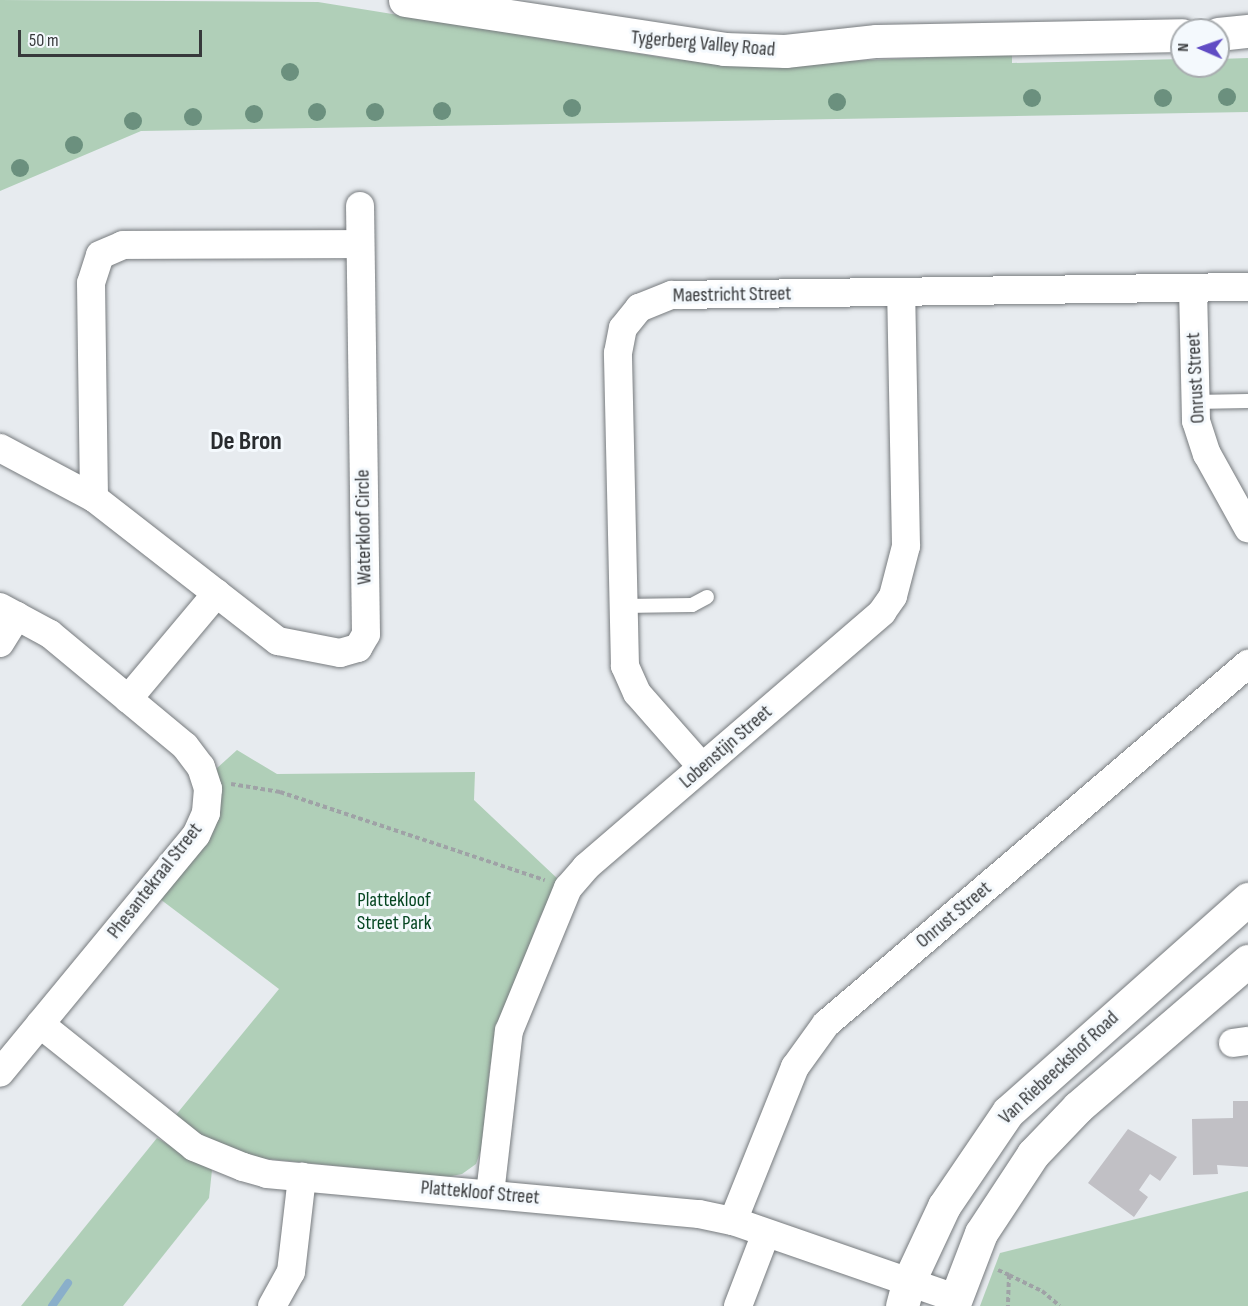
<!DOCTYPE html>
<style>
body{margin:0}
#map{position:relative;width:1248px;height:1306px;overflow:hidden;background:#e7ebef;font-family:"Sofia Sans Condensed",sans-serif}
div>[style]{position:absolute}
.green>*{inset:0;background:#b0cfb8}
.stream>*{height:8px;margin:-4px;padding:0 4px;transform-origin:4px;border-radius:4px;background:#8aafca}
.building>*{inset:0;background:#c1c0c5}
.path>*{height:4px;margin-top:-2px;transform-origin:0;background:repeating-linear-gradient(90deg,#9fa2a6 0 4.5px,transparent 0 7.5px)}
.roads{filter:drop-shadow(0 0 2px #777b7e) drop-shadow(0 0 2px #777b7e)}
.lane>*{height:14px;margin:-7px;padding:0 7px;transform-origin:7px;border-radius:7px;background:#fff}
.street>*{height:28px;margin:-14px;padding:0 14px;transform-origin:14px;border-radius:14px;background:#fff}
.secondary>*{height:33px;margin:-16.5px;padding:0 16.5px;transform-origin:16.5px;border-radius:16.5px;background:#fff}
.trees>*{width:18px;height:18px;margin:-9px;border-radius:50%;background:#6b907e}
span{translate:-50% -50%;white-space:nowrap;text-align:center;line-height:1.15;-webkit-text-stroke:6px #f4f9fd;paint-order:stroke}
.street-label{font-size:20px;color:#37393b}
.park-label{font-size:20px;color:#064622}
.district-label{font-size:26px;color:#282b2e;font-weight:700}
.north{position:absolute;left:1170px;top:18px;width:60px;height:60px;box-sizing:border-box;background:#f4f9fd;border:2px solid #a8acaf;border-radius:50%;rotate:272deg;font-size:16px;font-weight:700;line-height:24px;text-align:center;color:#37393b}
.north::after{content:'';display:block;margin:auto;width:21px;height:27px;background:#604cc4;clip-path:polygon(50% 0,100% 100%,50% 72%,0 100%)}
.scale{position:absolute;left:18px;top:30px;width:184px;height:27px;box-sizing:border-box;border:3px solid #37393b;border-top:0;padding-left:8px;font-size:18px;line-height:21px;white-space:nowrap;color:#37393b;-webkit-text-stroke:4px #f4f9fd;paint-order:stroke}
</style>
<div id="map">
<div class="green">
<i style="clip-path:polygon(0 0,318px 2px,672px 59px,750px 65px,1012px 54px,1012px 63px,1182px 59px,1182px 66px,1218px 66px,1218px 59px,1248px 58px,1248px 112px,141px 131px,0 191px)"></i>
<i style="clip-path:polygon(237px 750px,277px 774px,475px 772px,474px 800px,560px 881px,539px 919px,499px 1028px,490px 1067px,482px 1147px,476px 1164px,462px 1174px,447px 1177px,258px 1158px,206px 1138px,175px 1116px,279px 989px,160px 899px,216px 769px)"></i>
<i style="clip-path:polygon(157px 1138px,212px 1170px,209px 1198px,123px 1306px,21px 1306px)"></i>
<i style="clip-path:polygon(1248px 1191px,1248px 1306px,980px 1306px,1000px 1253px)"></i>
</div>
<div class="stream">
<i style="left:52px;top:1306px;width:28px;rotate:-55deg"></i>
</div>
<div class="building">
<i style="clip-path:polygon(1233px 1101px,1248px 1101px,1248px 1167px,1217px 1165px,1218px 1174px,1193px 1175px,1192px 1119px,1233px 1118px)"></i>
<i style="clip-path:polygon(1128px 1129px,1177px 1157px,1160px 1181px,1150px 1174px,1139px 1190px,1148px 1197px,1134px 1217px,1088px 1183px)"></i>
</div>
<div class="path">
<i style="left:231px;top:784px;width:50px;rotate:9.3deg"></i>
<i style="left:280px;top:792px;width:279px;rotate:18.4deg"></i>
<i style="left:998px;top:1270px;width:12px;rotate:24deg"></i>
<i style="left:1009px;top:1275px;width:31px;rotate:92deg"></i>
<i style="left:1009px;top:1275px;width:37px;rotate:26deg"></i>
<i style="left:1042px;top:1291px;width:23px;rotate:40deg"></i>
</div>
<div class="roads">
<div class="lane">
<i style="left:1194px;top:402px;width:54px;rotate:-1.1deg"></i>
<i style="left:623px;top:606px;width:69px;rotate:-0.8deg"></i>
<i style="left:692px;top:605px;width:17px;rotate:-28deg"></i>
</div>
<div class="street">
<i style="left:1193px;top:288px;width:133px;rotate:88.7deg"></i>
<i style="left:1196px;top:421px;width:35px;rotate:72deg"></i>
<i style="left:1207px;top:454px;width:85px;rotate:61deg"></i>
<i style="left:0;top:448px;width:106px;rotate:28deg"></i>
<i style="left:94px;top:498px;width:233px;rotate:37.9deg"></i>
<i style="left:278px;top:641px;width:63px;rotate:11deg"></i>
<i style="left:340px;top:653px;width:19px;rotate:-16deg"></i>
<i style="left:358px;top:648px;width:16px;rotate:-60deg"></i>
<i style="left:366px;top:634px;width:428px;rotate:-90.8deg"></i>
<i style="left:94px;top:498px;width:215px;rotate:-90.8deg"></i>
<i style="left:91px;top:283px;width:29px;rotate:-72deg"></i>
<i style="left:100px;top:255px;width:25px;rotate:-23deg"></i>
<i style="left:123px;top:245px;width:237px;rotate:-0.2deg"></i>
<i style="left:0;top:607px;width:57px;rotate:28.4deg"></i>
<i style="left:50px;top:634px;width:175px;rotate:39.7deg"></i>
<i style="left:185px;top:746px;width:26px;rotate:53deg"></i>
<i style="left:201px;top:767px;width:23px;rotate:72deg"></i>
<i style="left:208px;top:789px;width:24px;rotate:95deg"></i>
<i style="left:206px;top:813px;width:24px;rotate:114deg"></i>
<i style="left:196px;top:835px;width:308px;rotate:129.5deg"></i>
<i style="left:0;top:643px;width:32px;rotate:-58deg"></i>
<i style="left:128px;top:699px;width:138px;rotate:-50deg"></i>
<i style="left:702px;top:767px;width:98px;rotate:-131.3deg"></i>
<i style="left:637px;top:693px;width:30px;rotate:-114deg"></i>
<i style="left:625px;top:666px;width:313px;rotate:-91.3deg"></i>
<i style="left:618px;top:353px;width:25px;rotate:-79deg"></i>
<i style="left:623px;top:328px;width:26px;rotate:-51deg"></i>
<i style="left:639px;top:308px;width:35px;rotate:-22deg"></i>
<i style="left:672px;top:295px;width:576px;rotate:-0.8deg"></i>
<i style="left:40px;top:1024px;width:197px;rotate:38.6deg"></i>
<i style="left:194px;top:1147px;width:53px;rotate:22.2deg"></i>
<i style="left:243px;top:1167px;width:25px;rotate:16deg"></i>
<i style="left:267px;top:1174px;width:434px;rotate:5.3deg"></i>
<i style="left:699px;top:1214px;width:35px;rotate:12deg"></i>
<i style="left:733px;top:1221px;width:235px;rotate:19.1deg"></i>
<i style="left:1233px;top:1043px;width:15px;rotate:-8deg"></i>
<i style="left:490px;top:1194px;width:164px;rotate:-83.4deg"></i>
<i style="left:509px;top:1031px;width:155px;rotate:-67.6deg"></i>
<i style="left:568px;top:888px;width:28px;rotate:-49deg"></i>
<i style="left:586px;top:867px;width:391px;rotate:-40.7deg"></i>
<i style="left:882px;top:612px;width:19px;rotate:-55deg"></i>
<i style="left:893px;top:596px;width:52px;rotate:-75.4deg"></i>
<i style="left:906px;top:546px;width:254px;rotate:-91.1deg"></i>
<i style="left:733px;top:1221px;width:166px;rotate:-68.1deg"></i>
<i style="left:795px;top:1067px;width:53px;rotate:-54.2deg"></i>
<i style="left:826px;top:1024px;width:555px;rotate:-40.47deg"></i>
<i style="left:272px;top:1306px;width:39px;rotate:-61deg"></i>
<i style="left:291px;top:1272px;width:96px;rotate:-83.4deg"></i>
<i style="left:738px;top:1306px;width:78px;rotate:-69deg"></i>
</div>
<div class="secondary">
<i style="left:405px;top:0;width:323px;rotate:8.7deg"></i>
<i style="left:724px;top:49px;width:61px;rotate:1.9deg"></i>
<i style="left:785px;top:51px;width:92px;rotate:-6.3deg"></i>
<i style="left:876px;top:41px;width:306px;rotate:-1.1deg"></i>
<i style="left:1218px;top:34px;width:30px;rotate:-6deg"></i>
<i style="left:902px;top:1306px;width:24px;rotate:-75deg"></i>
<i style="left:908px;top:1283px;width:85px;rotate:-64.9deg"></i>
<i style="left:944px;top:1206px;width:114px;rotate:-55.8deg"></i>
<i style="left:1008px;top:1112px;width:321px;rotate:-41.6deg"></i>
<i style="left:953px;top:1306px;width:78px;rotate:-69deg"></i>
<i style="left:981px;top:1233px;width:95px;rotate:-56.6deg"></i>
<i style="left:1033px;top:1154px;width:65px;rotate:-46.2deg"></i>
<i style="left:1078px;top:1107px;width:224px;rotate:-40.7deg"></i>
</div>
</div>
<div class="trees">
<i style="left:290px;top:72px"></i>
<i style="left:1227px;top:97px"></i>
<i style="left:1032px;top:98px"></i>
<i style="left:1163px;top:98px"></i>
<i style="left:837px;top:102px"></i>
<i style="left:572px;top:108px"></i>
<i style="left:442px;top:111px"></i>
<i style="left:317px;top:112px"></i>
<i style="left:375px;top:112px"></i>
<i style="left:254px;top:114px"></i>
<i style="left:193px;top:117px"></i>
<i style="left:133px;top:121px"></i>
<i style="left:74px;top:145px"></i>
<i style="left:20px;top:168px"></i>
</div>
<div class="street-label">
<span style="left:703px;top:44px;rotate:5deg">Tygerberg Valley Road</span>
<span style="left:732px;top:295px;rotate:-1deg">Maestricht Street</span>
<span style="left:1196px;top:378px;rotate:-93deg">Onrust Street</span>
<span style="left:364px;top:527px;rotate:-91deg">Waterkloof Circle</span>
<span style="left:726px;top:747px;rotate:-41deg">Lobenstijn Street</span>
<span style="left:155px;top:881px;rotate:-52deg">Phesantekraal Street</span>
<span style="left:954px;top:915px;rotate:-40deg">Onrust Street</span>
<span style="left:1059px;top:1068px;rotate:-43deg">Van Riebeeckshof Road</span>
<span style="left:480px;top:1193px;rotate:5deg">Plattekloof Street</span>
</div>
<div class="park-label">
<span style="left:394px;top:912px">Plattekloof<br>Street Park</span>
</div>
<div class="district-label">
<span style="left:246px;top:442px">De Bron</span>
</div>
<div class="north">N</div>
<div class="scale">50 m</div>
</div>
